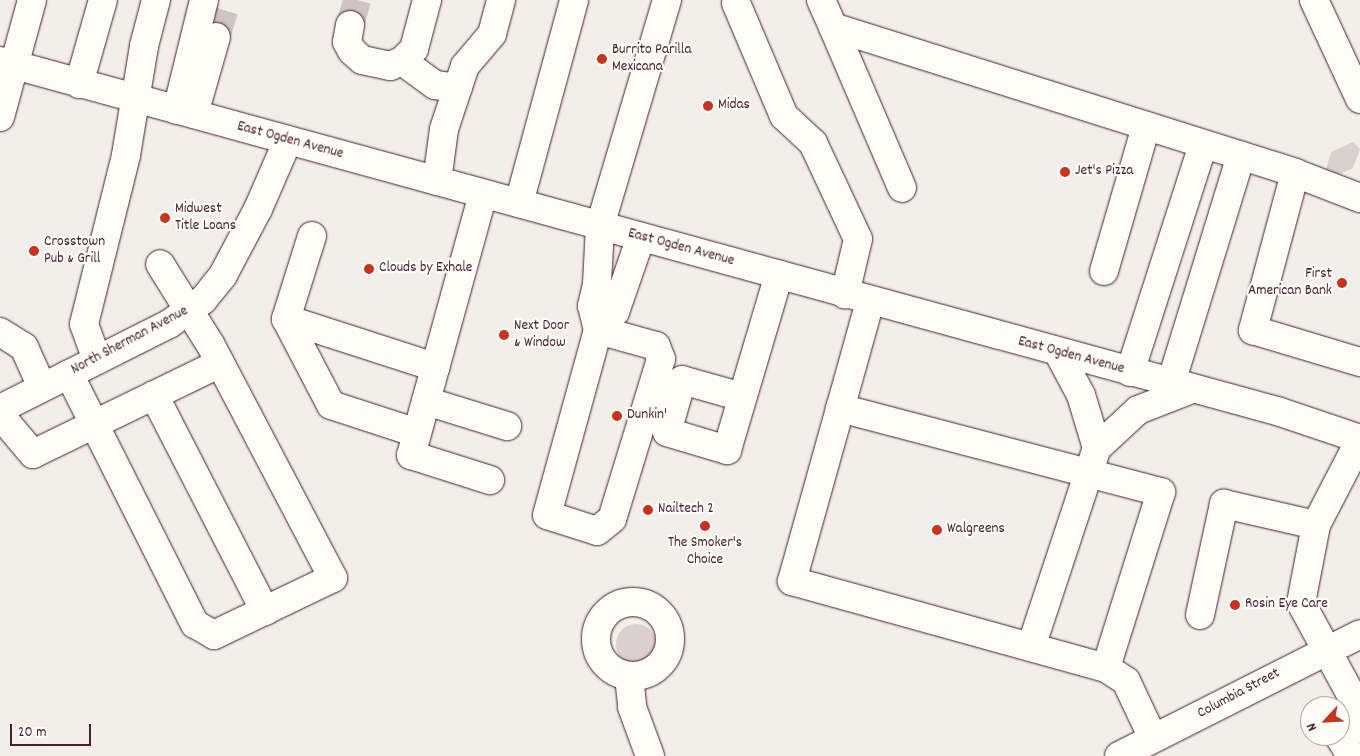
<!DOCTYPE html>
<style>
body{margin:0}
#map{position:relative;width:1360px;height:756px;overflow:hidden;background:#f2efeb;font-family:Dekko,sans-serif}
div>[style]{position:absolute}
.green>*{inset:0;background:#d9d0cf}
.round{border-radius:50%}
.minor-tunnel>*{height:28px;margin-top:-14px;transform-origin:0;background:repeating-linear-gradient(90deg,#d0c5c5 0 28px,transparent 0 42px)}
.roads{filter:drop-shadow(0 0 1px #4a1f2b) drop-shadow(0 0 1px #4a1f2b)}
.minor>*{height:28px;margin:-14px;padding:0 14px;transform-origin:14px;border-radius:14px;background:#fdfcf7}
.minor>.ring{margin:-14px;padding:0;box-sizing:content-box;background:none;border:28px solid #fdfcf7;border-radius:50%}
.major>*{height:28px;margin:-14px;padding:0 14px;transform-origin:14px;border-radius:14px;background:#fdfcf7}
.dots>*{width:14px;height:14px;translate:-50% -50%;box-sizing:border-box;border:2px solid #fdfcf7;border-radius:50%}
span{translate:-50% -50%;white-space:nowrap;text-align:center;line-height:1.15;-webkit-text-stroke:4.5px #fdfcf7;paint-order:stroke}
.poi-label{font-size:15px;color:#4a1f2b}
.left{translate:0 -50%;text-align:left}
.right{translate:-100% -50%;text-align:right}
.street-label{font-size:15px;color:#4a1f2b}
.north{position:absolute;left:1300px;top:696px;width:50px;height:50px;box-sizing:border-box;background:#fdfcf7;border:1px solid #b5a4a5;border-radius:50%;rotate:245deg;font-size:14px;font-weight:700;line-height:20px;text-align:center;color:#4a1f2b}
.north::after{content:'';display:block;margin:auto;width:18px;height:22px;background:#c8321e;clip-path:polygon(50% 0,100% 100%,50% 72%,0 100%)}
.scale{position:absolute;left:10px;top:724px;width:81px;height:22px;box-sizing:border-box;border:2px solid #4a1f2b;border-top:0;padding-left:6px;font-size:15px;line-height:18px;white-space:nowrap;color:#4a1f2b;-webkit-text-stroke:4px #fdfcf7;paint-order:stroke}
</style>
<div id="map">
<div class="green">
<i style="clip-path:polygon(1353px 142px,1360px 149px,1353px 168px,1334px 177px,1325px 173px,1331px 152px)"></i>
<i class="round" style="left:616px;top:624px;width:40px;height:40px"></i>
</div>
<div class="minor-tunnel">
<i style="left:350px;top:25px;width:26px;rotate:-74deg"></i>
<i style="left:216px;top:37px;width:39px;rotate:-73deg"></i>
</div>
<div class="roads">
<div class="minor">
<i style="left:821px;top:0;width:30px;rotate:66deg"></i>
<i style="left:833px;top:27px;width:485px;rotate:17.5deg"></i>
<i style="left:1295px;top:173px;width:70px;rotate:21deg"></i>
<i style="left:1314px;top:0;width:109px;rotate:65.1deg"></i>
<i style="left:736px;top:3px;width:123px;rotate:67deg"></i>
<i style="left:784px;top:116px;width:40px;rotate:43deg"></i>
<i style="left:813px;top:143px;width:106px;rotate:64.9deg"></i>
<i style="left:858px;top:239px;width:57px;rotate:103.3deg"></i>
<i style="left:350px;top:25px;width:17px;rotate:100deg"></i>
<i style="left:347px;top:42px;width:10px;rotate:61deg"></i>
<i style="left:352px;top:51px;width:13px;rotate:42deg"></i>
<i style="left:362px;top:60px;width:29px;rotate:12deg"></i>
<i style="left:390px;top:66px;width:13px;rotate:-23deg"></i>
<i style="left:402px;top:61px;width:17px;rotate:-45deg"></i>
<i style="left:414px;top:49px;width:51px;rotate:-75.1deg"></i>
<i style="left:833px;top:27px;width:175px;rotate:66.8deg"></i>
<i style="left:402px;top:61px;width:41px;rotate:36deg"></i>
<i style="left:435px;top:85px;width:23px;rotate:7deg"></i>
<i style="left:79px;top:84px;width:87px;rotate:-74.1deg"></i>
<i style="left:177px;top:110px;width:113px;rotate:-76.2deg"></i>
<i style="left:194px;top:114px;width:80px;rotate:-74.1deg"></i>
<i style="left:0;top:117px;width:121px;rotate:-74.7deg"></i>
<i style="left:1295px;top:173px;width:163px;rotate:105deg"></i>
<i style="left:1253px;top:330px;width:112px;rotate:16.7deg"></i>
<i style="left:437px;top:181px;width:52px;rotate:-82.3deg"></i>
<i style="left:444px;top:129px;width:66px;rotate:-71.6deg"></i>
<i style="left:465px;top:66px;width:42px;rotate:-49.8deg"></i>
<i style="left:492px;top:34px;width:35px;rotate:-75deg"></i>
<i style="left:483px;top:194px;width:271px;rotate:105.4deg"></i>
<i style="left:411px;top:455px;width:83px;rotate:17.6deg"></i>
<i style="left:519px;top:203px;width:210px;rotate:-74.8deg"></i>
<i style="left:312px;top:236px;width:87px;rotate:107.4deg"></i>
<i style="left:286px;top:319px;width:97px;rotate:62.4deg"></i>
<i style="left:331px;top:405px;width:90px;rotate:18deg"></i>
<i style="left:1104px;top:271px;width:151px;rotate:-73.8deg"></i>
<i style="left:286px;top:319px;width:157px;rotate:17.9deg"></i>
<i style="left:598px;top:330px;width:60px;rotate:15.4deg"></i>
<i style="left:656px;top:346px;width:14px;rotate:69deg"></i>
<i style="left:661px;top:359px;width:167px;rotate:107deg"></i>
<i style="left:612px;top:519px;width:19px;rotate:141deg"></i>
<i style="left:597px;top:531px;width:52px;rotate:-162.3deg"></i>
<i style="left:547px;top:515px;width:192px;rotate:-74.6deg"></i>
<i style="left:598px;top:330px;width:25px;rotate:-104deg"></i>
<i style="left:592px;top:306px;width:23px;rotate:-77deg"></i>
<i style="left:597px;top:284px;width:58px;rotate:-87deg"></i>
<i style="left:600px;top:226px;width:236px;rotate:-73.5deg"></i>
<i style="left:598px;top:330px;width:25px;rotate:-47deg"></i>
<i style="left:615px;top:312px;width:79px;rotate:-70.9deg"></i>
<i style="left:0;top:332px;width:28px;rotate:32deg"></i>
<i style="left:24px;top:347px;width:44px;rotate:65.8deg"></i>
<i style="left:1058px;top:352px;width:49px;rotate:61.9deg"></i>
<i style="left:1081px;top:395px;width:55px;rotate:73.2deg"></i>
<i style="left:97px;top:360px;width:38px;rotate:-110deg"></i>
<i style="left:84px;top:324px;width:174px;rotate:-76deg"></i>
<i style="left:126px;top:155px;width:110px;rotate:-80.6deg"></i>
<i style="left:144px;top:46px;width:48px;rotate:-75.4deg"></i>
<i style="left:1130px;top:372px;width:239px;rotate:-72.2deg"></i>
<i style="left:69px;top:374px;width:280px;rotate:63.3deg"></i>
<i style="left:195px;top:624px;width:22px;rotate:30deg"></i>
<i style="left:214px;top:635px;width:132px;rotate:-25.6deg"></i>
<i style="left:333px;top:578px;width:264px;rotate:-117.7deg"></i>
<i style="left:210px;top:344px;width:94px;rotate:-122deg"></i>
<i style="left:1171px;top:383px;width:238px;rotate:-72.9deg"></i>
<i style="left:154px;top:395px;width:243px;rotate:62.8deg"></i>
<i style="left:742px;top:397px;width:62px;rotate:-164.2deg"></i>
<i style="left:682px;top:380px;width:54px;rotate:106.1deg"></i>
<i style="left:667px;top:432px;width:63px;rotate:16.7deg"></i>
<i style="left:727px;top:450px;width:183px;rotate:-73.5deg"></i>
<i style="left:426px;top:401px;width:85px;rotate:17.2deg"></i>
<i style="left:840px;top:408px;width:332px;rotate:14.7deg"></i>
<i style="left:1161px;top:492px;width:184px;rotate:107.4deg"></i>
<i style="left:1106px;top:668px;width:326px;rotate:-164.5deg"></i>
<i style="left:792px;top:581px;width:291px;rotate:-74.4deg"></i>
<i style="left:0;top:409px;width:189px;rotate:-26.7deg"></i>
<i style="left:169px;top:324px;width:42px;rotate:-35.2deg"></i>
<i style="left:203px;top:300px;width:32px;rotate:-51deg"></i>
<i style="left:223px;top:275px;width:75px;rotate:-62.1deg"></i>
<i style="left:258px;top:209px;width:75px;rotate:-66.5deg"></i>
<i style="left:0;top:415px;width:51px;rotate:49.8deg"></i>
<i style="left:33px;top:454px;width:208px;rotate:-25.9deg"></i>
<i style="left:1360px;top:440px;width:96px;rotate:117.4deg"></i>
<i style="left:1316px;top:525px;width:79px;rotate:100.9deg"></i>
<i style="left:1301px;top:603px;width:123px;rotate:61.4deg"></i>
<i class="ring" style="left:596px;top:602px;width:46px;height:46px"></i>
<i style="left:1200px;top:615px;width:114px;rotate:-77.8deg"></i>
<i style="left:1224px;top:504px;width:94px;rotate:12.9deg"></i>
<i style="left:1031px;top:647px;width:210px;rotate:-71.7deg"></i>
<i style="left:1097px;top:448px;width:56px;rotate:-42.8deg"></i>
<i style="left:1138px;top:410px;width:58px;rotate:-21.3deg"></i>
<i style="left:1106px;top:668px;width:24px;rotate:33deg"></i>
<i style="left:1126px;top:681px;width:63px;rotate:64.7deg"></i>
<i style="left:629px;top:676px;width:31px;rotate:84deg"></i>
<i style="left:632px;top:707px;width:52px;rotate:69.8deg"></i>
<i style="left:1119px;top:756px;width:270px;rotate:-26.8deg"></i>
<i style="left:1351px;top:756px;width:21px;rotate:-121deg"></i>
<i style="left:1340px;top:738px;width:23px;rotate:-29deg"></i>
</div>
<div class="major">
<i style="left:0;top:61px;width:1327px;rotate:15.33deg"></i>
<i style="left:1280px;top:412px;width:84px;rotate:18.6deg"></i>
</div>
</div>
<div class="dots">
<i style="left:602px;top:59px;background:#c8321e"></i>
<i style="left:708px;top:106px;background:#c8321e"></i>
<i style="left:1065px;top:172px;background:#c8321e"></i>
<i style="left:165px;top:218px;background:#c8321e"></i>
<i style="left:34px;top:251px;background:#c8321e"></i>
<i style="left:369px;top:269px;background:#c8321e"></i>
<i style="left:1342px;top:283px;background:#c8321e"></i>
<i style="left:504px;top:335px;background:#c8321e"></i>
<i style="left:617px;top:416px;background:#c8321e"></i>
<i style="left:648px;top:510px;background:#c8321e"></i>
<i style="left:705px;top:526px;background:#c8321e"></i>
<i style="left:937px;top:530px;background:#c8321e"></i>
<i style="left:1235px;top:605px;background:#c8321e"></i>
</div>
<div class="poi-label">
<span class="left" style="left:612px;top:59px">Burrito Parilla<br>Mexicana</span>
<span class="left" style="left:718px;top:106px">Midas</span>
<span class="left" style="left:1075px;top:172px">Jet's Pizza</span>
<span class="left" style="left:175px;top:218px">Midwest<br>Title Loans</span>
<span class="left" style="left:44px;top:251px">Crosstown<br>Pub &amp; Grill</span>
<span class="left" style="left:379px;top:269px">Clouds by Exhale</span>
<span class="right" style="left:1332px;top:283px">First<br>American Bank</span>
<span class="left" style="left:514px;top:335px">Next Door<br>&amp; Window</span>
<span class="left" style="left:627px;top:416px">Dunkin'</span>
<span class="left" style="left:658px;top:510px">Nailtech 2</span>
<span class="left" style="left:947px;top:530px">Walgreens</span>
<span style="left:705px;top:552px">The Smoker's<br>Choice</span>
<span class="left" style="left:1245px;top:605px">Rosin Eye Care</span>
</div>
<div class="street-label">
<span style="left:290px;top:141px;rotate:15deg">East Ogden Avenue</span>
<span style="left:681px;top:248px;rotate:15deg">East Ogden Avenue</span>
<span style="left:130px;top:341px;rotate:-28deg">North Sherman Avenue</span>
<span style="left:1071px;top:356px;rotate:15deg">East Ogden Avenue</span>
<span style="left:1239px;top:694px;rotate:-28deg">Columbia Street</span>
</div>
<div class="north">N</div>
<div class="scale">20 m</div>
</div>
